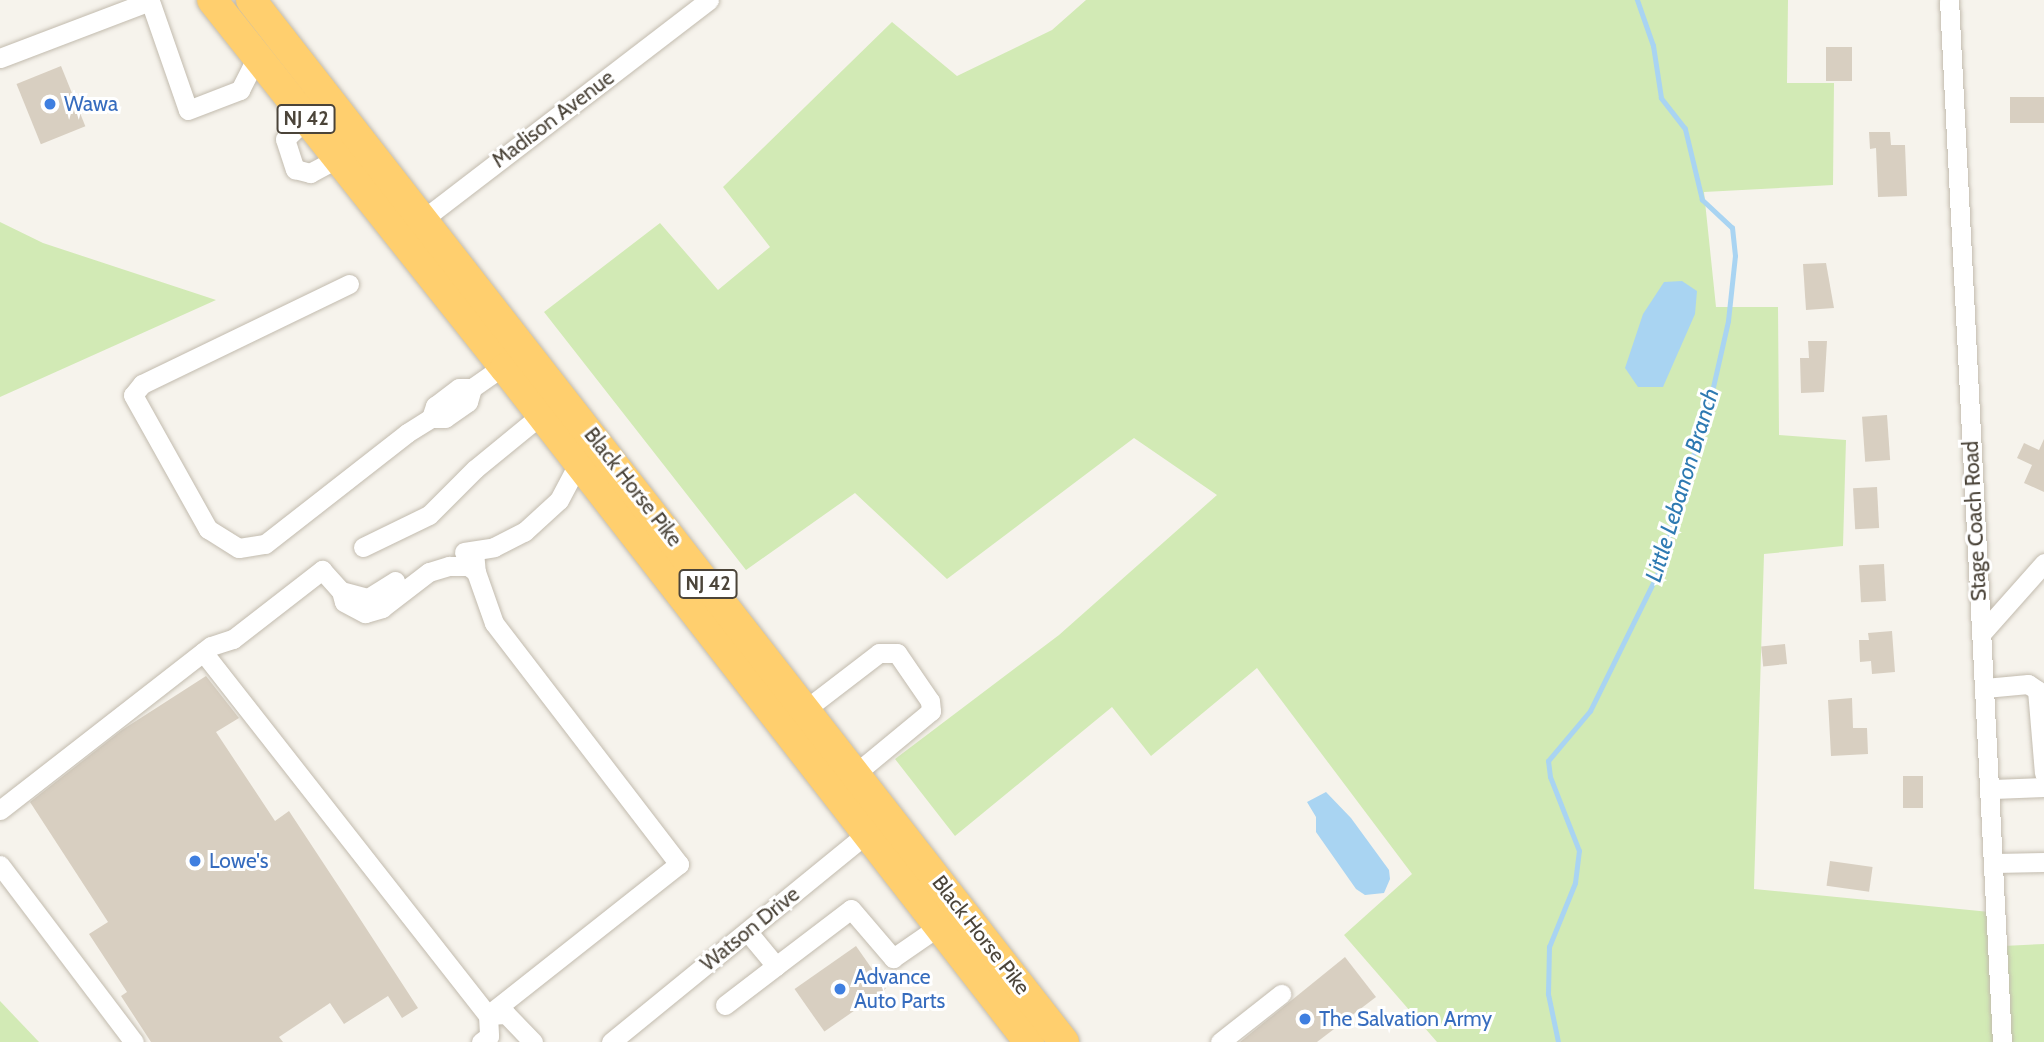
<!DOCTYPE html>
<style>
body{margin:0}
#map{position:relative;width:2044px;height:1042px;overflow:hidden;background:#f6f3ec;font-family:Cabin,sans-serif}
div>[style]{position:absolute}
.green>*{inset:0;background:#d2eab5}
.water>*{inset:0;background:#a9d4f2}
.stream>*{height:4.5px;margin:-2.25px;padding:0 2.25px;transform-origin:2.25px;border-radius:2.25px;background:#a9d4f2}
.building>*{inset:0;background:#d8cfc1;transform-origin:0 0}
.roads{filter:drop-shadow(0 0 2px #c2bbae) drop-shadow(0 0 2px #c2bbae)}
.minor>*{height:19px;margin:-9.5px;padding:0 9.5px;transform-origin:9.5px;border-radius:9.5px;background:#fff}
.highway>*{height:30px;margin:-15px;padding:0 15px;transform-origin:15px;border-radius:15px;background:#ffcf6e}
.dots>*{width:19px;height:19px;translate:-50% -50%;box-sizing:border-box;border:4px solid #fff;border-radius:50%}
span{translate:-50% -50%;white-space:nowrap;text-align:center;line-height:1.15;-webkit-text-stroke:6px #fff;paint-order:stroke}
.shield-label span{padding:2px 5px;background:#fff;border:2px solid;border-radius:5px;-webkit-text-stroke-width:0}
.shield-label{font-size:19px;color:#4b4439;font-weight:700}
.shop-label{font-size:21px;color:#366cbe}
.left{translate:0 -50%;text-align:left}
.street-label{font-size:21px;color:#4b4439}
.water-label{font-size:23px;color:#2e7ab2;font-style:italic}
</style>
<div id="map">
<div class="green">
<i style="clip-path:polygon(1086px 0,1788px 0,1787px 83px,1834px 83px,1833px 185px,1704px 192px,1716px 307px,1778px 307px,1779px 435px,1846px 440px,1843px 546px,1764px 554px,1754px 889px,2000px 913px,2003px 946px,2044px 944px,2044px 1042px,1437px 1042px,1344px 935px,1412px 874px,1257px 668px,1151px 756px,1112px 707px,955px 836px,895px 759px,1059px 635px,1217px 495px,1134px 438px,947px 579px,855px 493px,746px 570px,544px 312px,660px 223px,718px 290px,770px 247px,723px 187px,892px 22px,957px 76px,1052px 30px)"></i>
<i style="clip-path:polygon(0 222px,43px 243px,216px 300px,0 397px)"></i>
<i style="clip-path:polygon(0 1001px,39px 1042px,0 1042px)"></i>
</div>
<div class="water">
<i style="clip-path:polygon(1682px 281px,1697px 291px,1695px 314px,1663px 387px,1638px 387px,1625px 368px,1643px 314px,1664px 282px)"></i>
<i style="clip-path:polygon(1326px 792px,1351px 818px,1389px 870px,1390px 879px,1384px 893px,1365px 895px,1356px 889px,1316px 832px,1316px 817px,1307px 802px)"></i>
</div>
<div class="stream">
<i style="left:1558px;top:1042px;width:49px;rotate:-101.8deg"></i>
<i style="left:1548px;top:994px;width:47px;rotate:-88.8deg"></i>
<i style="left:1549px;top:947px;width:69px;rotate:-67.9deg"></i>
<i style="left:1575px;top:883px;width:32px;rotate:-83deg"></i>
<i style="left:1579px;top:851px;width:79px;rotate:-111.4deg"></i>
<i style="left:1550px;top:777px;width:16px;rotate:-97deg"></i>
<i style="left:1548px;top:761px;width:65px;rotate:-50deg"></i>
<i style="left:1590px;top:711px;width:152px;rotate:-63.8deg"></i>
<i style="left:1657px;top:575px;width:187px;rotate:-73.2deg"></i>
<i style="left:1711px;top:396px;width:77px;rotate:-77.2deg"></i>
<i style="left:1728px;top:321px;width:65px;rotate:-83.9deg"></i>
<i style="left:1735px;top:256px;width:28px;rotate:-96deg"></i>
<i style="left:1732px;top:228px;width:41px;rotate:-137deg"></i>
<i style="left:1702px;top:200px;width:73px;rotate:-103.5deg"></i>
<i style="left:1685px;top:129px;width:39px;rotate:-128deg"></i>
<i style="left:1661px;top:98px;width:53px;rotate:-98.7deg"></i>
<i style="left:1653px;top:46px;width:49px;rotate:-109.2deg"></i>
</div>
<div class="building">
<i style="left:1826px;top:47px;width:26px;height:34px"></i>
<i style="left:61px;top:66px;width:65px;height:48px;rotate:68deg"></i>
<i style="left:2044px;top:97px;width:26px;height:34px;rotate:90deg"></i>
<i style="clip-path:polygon(1869px 132px,1890px 132px,1891px 145px,1905px 145px,1907px 196px,1878px 197px,1876px 148px,1870px 149px)"></i>
<i style="clip-path:polygon(1826px 263px,1834px 308px,1806px 310px,1803px 264px)"></i>
<i style="clip-path:polygon(1808px 341px,1827px 341px,1824px 392px,1801px 393px,1800px 358px,1809px 358px)"></i>
<i style="left:1887px;top:415px;width:45px;height:25px;rotate:86deg"></i>
<i style="clip-path:polygon(2044px 439px,2044px 492px,2024px 483px,2032px 465px,2017px 458px,2024px 443px,2039px 450px)"></i>
<i style="left:1877px;top:487px;width:41px;height:24px;rotate:87deg"></i>
<i style="left:1884px;top:564px;width:37px;height:25px;rotate:87deg"></i>
<i style="clip-path:polygon(1892px 631px,1895px 672px,1872px 674px,1871px 661px,1860px 662px,1859px 640px,1869px 640px,1868px 633px)"></i>
<i style="left:1785px;top:644px;width:20px;height:24px;rotate:84deg"></i>
<i style="clip-path:polygon(206px 676px,239px 718px,216px 732px,275px 821px,289px 811px,349px 902px,418px 1008px,402px 1018px,388px 996px,344px 1024px,330px 1003px,279px 1037px,283px 1042px,151px 1042px,121px 996px,127px 992px,89px 934px,108px 922px,30px 802px,122px 730px)"></i>
<i style="clip-path:polygon(1852px 698px,1853px 728px,1867px 728px,1868px 754px,1831px 756px,1828px 700px)"></i>
<i style="left:1903px;top:776px;width:20px;height:32px"></i>
<i style="left:1830px;top:861px;width:43px;height:25px;rotate:8deg"></i>
<i style="left:856px;top:946px;width:52px;height:75px;rotate:55deg"></i>
<i style="clip-path:polygon(1345px 957px,1376px 997px,1317px 1042px,1240px 1042px)"></i>
</div>
<div class="roads">
<div class="minor">
<i style="left:1949px;top:0;width:1043px;rotate:87.09deg"></i>
<i style="left:0;top:58px;width:160px;rotate:-20.8deg"></i>
<i style="left:150px;top:1px;width:115px;rotate:70.8deg"></i>
<i style="left:188px;top:110px;width:56px;rotate:-21deg"></i>
<i style="left:240px;top:90px;width:37px;rotate:-63deg"></i>
<i style="left:306px;top:119px;width:29px;rotate:136deg"></i>
<i style="left:285px;top:139px;width:32px;rotate:72deg"></i>
<i style="left:295px;top:169px;width:16px;rotate:15deg"></i>
<i style="left:310px;top:173px;width:30px;rotate:-28deg"></i>
<i style="left:413px;top:227px;width:373px;rotate:-37.5deg"></i>
<i style="left:349px;top:284px;width:230px;rotate:154.2deg"></i>
<i style="left:142px;top:384px;width:14px;rotate:129deg"></i>
<i style="left:133px;top:395px;width:154px;rotate:60.8deg"></i>
<i style="left:208px;top:529px;width:36px;rotate:32deg"></i>
<i style="left:239px;top:548px;width:26px;rotate:-9deg"></i>
<i style="left:265px;top:544px;width:180px;rotate:-38deg"></i>
<i style="left:407px;top:433px;width:28px;rotate:-32deg"></i>
<i style="left:431px;top:418px;width:14px"></i>
<i style="left:445px;top:418px;width:28px;rotate:-35deg"></i>
<i style="left:468px;top:402px;width:15px;rotate:-74deg"></i>
<i style="left:431px;top:418px;width:13px;rotate:-72deg"></i>
<i style="left:435px;top:406px;width:30px;rotate:-37deg"></i>
<i style="left:459px;top:388px;width:13px"></i>
<i style="left:472px;top:388px;width:38px;rotate:-35deg"></i>
<i style="left:363px;top:547px;width:73px;rotate:-25.9deg"></i>
<i style="left:429px;top:515px;width:65px;rotate:-45deg"></i>
<i style="left:475px;top:469px;width:85px;rotate:-39.3deg"></i>
<i style="left:474px;top:551px;width:21px;rotate:85deg"></i>
<i style="left:476px;top:572px;width:54px;rotate:70.6deg"></i>
<i style="left:494px;top:623px;width:304px;rotate:52.5deg"></i>
<i style="left:679px;top:864px;width:243px;rotate:141.7deg"></i>
<i style="left:488px;top:1015px;width:21px;rotate:87deg"></i>
<i style="left:489px;top:1036px;width:10px;rotate:143deg"></i>
<i style="left:464px;top:552px;width:30px;rotate:-9deg"></i>
<i style="left:494px;top:547px;width:34px;rotate:-27deg"></i>
<i style="left:524px;top:532px;width:47px;rotate:-42.4deg"></i>
<i style="left:559px;top:500px;width:41px;rotate:-62.2deg"></i>
<i style="left:341px;top:591px;width:28px;rotate:15deg"></i>
<i style="left:368px;top:598px;width:32px;rotate:-32deg"></i>
<i style="left:1981px;top:634px;width:95px;rotate:-48.4deg"></i>
<i style="left:203px;top:652px;width:462px;rotate:51.9deg"></i>
<i style="left:488px;top:1015px;width:18px;rotate:-3deg"></i>
<i style="left:506px;top:1014px;width:39px;rotate:46deg"></i>
<i style="left:1985px;top:688px;width:43px;rotate:-5.3deg"></i>
<i style="left:2028px;top:684px;width:11px;rotate:34deg"></i>
<i style="left:2037px;top:690px;width:83px;rotate:85.2deg"></i>
<i style="left:806px;top:709px;width:92px;rotate:-37.5deg"></i>
<i style="left:879px;top:653px;width:18px"></i>
<i style="left:897px;top:653px;width:58px;rotate:55.5deg"></i>
<i style="left:930px;top:701px;width:10px;rotate:84deg"></i>
<i style="left:931px;top:711px;width:97px;rotate:140.4deg"></i>
<i style="left:1993px;top:789px;width:51px;rotate:-2.2deg"></i>
<i style="left:0;top:810px;width:267px;rotate:-37.9deg"></i>
<i style="left:211px;top:646px;width:23px;rotate:-18deg"></i>
<i style="left:233px;top:639px;width:113px;rotate:-37.8deg"></i>
<i style="left:322px;top:570px;width:28px;rotate:48deg"></i>
<i style="left:341px;top:591px;width:11px;rotate:75deg"></i>
<i style="left:344px;top:602px;width:24px;rotate:28deg"></i>
<i style="left:365px;top:613px;width:18px;rotate:-16deg"></i>
<i style="left:382px;top:608px;width:59px;rotate:-37.5deg"></i>
<i style="left:429px;top:572px;width:21px;rotate:-17deg"></i>
<i style="left:449px;top:566px;width:19px"></i>
<i style="left:468px;top:566px;width:10px;rotate:37deg"></i>
<i style="left:1995px;top:863px;width:49px;rotate:-1.2deg"></i>
<i style="left:0;top:865px;width:222px;rotate:52.9deg"></i>
<i style="left:776px;top:966px;width:94px;rotate:-37.2deg"></i>
<i style="left:851px;top:909px;width:65px;rotate:49.4deg"></i>
<i style="left:893px;top:958px;width:55px;rotate:-34.6deg"></i>
<i style="left:725px;top:1005px;width:64px;rotate:-37.4deg"></i>
<i style="left:776px;top:966px;width:45px;rotate:-129.6deg"></i>
<i style="left:611px;top:1042px;width:342px;rotate:-39.2deg"></i>
<i style="left:1220px;top:1042px;width:78px;rotate:-38.2deg"></i>
</div>
<div class="highway">
<i style="left:212px;top:0;width:470px;rotate:51.5deg"></i>
<i style="left:505px;top:368px;width:854px;rotate:52.14deg"></i>
<i style="left:251px;top:0;width:1322px;rotate:52.04deg"></i>
</div>
</div>
<div class="dots">
<i style="left:50px;top:104px;background:#3f7fe0"></i>
<i style="left:195px;top:861px;background:#3f7fe0"></i>
<i style="left:840px;top:989px;background:#3f7fe0"></i>
<i style="left:1305px;top:1019px;background:#3f7fe0"></i>
</div>
<div class="shield-label">
<span style="left:306px;top:119px">NJ 42</span>
<span style="left:708px;top:584px">NJ 42</span>
</div>
<div class="shop-label">
<span class="left" style="left:64px;top:104px">Wawa</span>
<span class="left" style="left:209px;top:861px">Lowe's</span>
<span class="left" style="left:854px;top:989px">Advance<br>Auto Parts</span>
<span class="left" style="left:1319px;top:1019px">The Salvation Army</span>
</div>
<div class="street-label">
<span style="left:553px;top:119px;rotate:-37deg">Madison Avenue</span>
<span style="left:633px;top:487px;rotate:52deg">Black Horse Pike</span>
<span style="left:1975px;top:521px;rotate:-93deg">Stage Coach Road</span>
<span style="left:750px;top:929px;rotate:-39deg">Watson Drive</span>
<span style="left:981px;top:935px;rotate:52deg">Black Horse Pike</span>
</div>
<div class="water-label">
<span style="left:1682px;top:485px;rotate:-73deg">Little Lebanon Branch</span>
</div>
</div>
